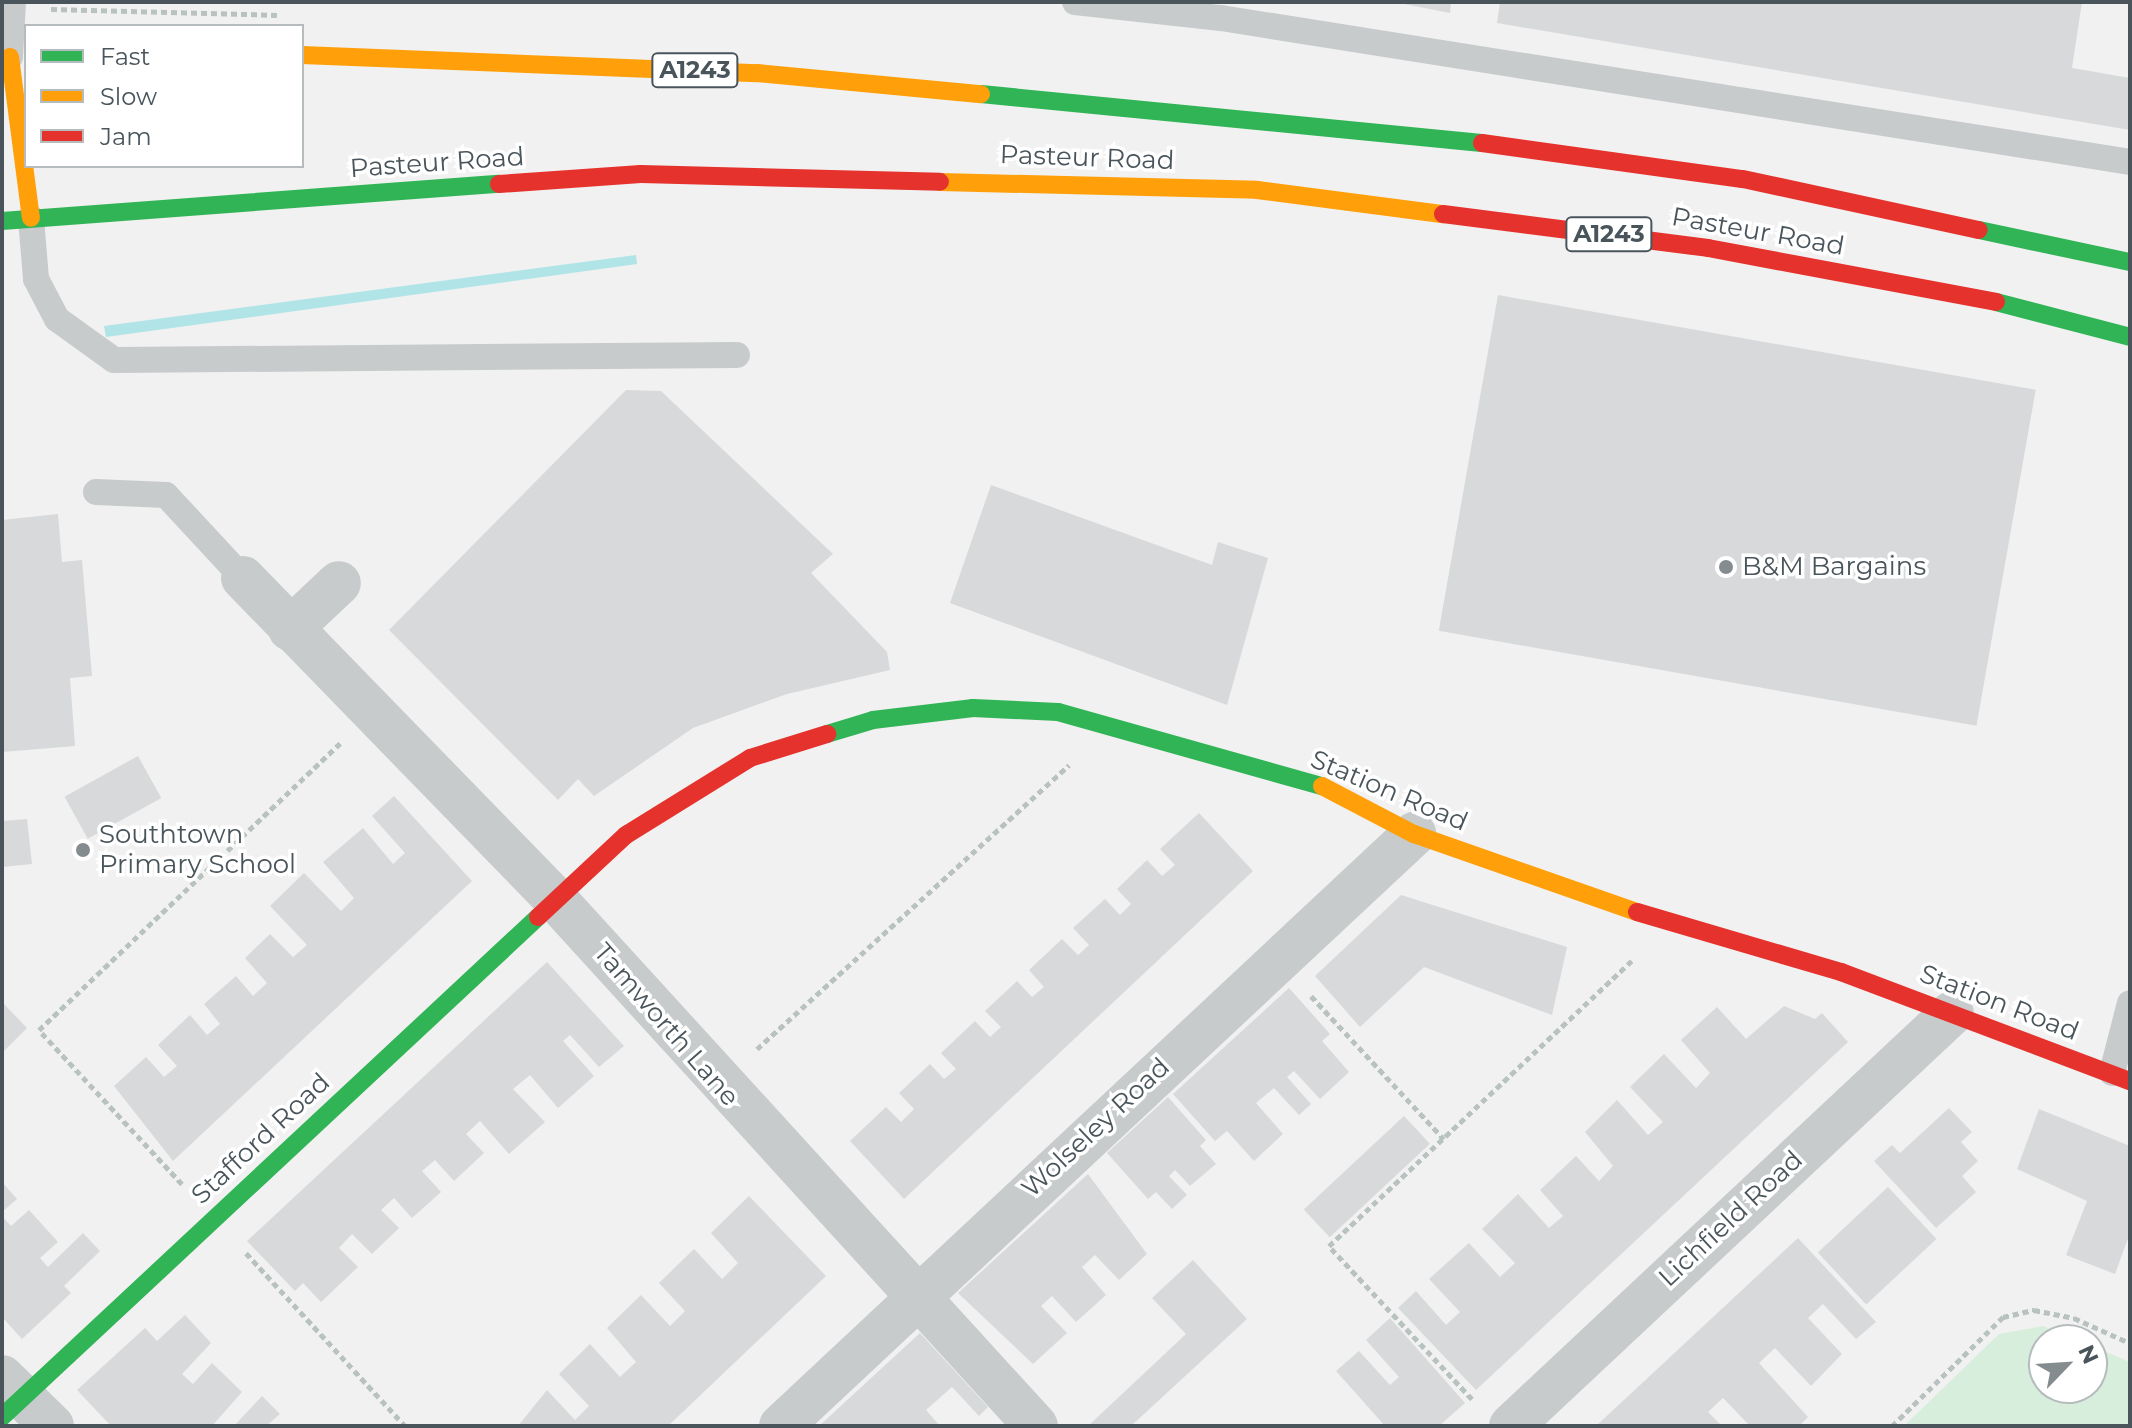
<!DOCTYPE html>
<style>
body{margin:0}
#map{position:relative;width:2132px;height:1428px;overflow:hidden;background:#f1f1f1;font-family:Montserrat,sans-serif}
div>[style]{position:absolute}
.green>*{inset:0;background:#d7eedd}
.water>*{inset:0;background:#b0e4e7}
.building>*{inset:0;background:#d8d9da;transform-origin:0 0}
.path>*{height:5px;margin-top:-2.5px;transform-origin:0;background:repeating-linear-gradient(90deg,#b8c2be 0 6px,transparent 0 10px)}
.lane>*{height:26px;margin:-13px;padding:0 13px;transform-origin:13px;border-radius:13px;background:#c8cbcc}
.street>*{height:44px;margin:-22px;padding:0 22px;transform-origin:22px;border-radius:22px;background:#c8cbcc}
.fast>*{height:18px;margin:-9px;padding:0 9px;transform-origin:9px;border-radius:9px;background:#30b455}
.slow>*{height:18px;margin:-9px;padding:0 9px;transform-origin:9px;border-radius:9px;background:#ff9f0a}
.jam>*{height:18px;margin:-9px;padding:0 9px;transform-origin:9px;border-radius:9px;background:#e5322d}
.dots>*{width:22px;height:22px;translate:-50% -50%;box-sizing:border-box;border:4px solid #fff;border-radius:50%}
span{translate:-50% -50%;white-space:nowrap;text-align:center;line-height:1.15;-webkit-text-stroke:7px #fff;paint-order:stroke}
.shield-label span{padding:2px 6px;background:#fff;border:2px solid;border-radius:6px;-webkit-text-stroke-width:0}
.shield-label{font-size:24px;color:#49555b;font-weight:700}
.street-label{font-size:26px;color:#49555b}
.poi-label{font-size:26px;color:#49555b}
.left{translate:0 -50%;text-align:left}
.frame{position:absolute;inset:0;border:4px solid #49555b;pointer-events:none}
.legend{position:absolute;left:24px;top:24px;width:280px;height:144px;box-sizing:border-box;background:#fff;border:2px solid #b6bbbd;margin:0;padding:10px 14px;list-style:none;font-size:24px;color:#49555b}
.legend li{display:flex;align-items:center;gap:16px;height:40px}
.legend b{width:40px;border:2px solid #b6bbbd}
.north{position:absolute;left:2028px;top:1324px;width:80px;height:80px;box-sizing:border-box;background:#fff;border:2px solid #b6bbbd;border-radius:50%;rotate:65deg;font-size:22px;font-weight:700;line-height:32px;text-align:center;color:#49555b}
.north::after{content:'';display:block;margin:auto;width:28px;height:36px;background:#848c90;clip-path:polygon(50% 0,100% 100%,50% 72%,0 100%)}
</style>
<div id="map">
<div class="green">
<i style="clip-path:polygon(2043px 1326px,2077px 1340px,2044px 1340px,2044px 1388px,2092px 1388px,2092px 1346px,2130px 1362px,2130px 1426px,1904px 1426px,1999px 1334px)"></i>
</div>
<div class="water">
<i style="clip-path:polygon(636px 255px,637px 264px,106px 337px,104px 326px)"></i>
</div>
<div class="building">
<i style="clip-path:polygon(1394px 2px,1451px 2px,1450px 13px)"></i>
<i style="clip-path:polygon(1500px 2px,2082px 2px,2072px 68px,2130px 78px,2130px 130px,1497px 23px)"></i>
<i style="left:1498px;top:295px;width:546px;height:341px;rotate:10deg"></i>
<i style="clip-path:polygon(626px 390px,661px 391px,833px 554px,811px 573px,887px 652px,890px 670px,787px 694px,693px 728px,594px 796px,578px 779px,558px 800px,389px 630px)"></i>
<i style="clip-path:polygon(991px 485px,1212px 565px,1218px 542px,1268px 558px,1227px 705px,950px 603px)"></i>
<i style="clip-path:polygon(58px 514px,62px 562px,82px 560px,92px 676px,70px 678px,75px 746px,2px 752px,2px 520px)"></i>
<i style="left:138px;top:756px;width:48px;height:84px;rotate:61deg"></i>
<i style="clip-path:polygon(394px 796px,472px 881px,173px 1161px,114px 1086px,146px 1057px,164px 1077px,177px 1066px,158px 1045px,190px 1015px,207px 1035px,220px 1024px,204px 1004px,236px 976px,253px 996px,267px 983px,245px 958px,270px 934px,293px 957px,307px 945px,270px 906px,304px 873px,341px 911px,354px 898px,323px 862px,363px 828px,393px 864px,405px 853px,372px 816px)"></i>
<i style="clip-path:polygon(1199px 813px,1253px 871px,904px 1199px,850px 1141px,886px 1107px,901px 1122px,914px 1109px,899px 1093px,930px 1064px,944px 1079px,956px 1069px,941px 1053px,975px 1021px,990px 1037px,1001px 1027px,985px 1011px,1017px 981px,1032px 997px,1044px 987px,1029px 970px,1062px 939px,1078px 955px,1089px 945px,1073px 928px,1105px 899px,1120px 915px,1131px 904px,1117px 889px,1147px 860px,1162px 876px,1175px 865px,1160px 849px)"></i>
<i style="clip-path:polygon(27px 819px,32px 864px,2px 867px,2px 821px)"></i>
<i style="clip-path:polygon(1401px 895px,1567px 947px,1552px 1015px,1424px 967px,1360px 1027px,1315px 976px)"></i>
<i style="clip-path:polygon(547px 962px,624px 1046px,599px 1067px,570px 1035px,563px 1041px,594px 1076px,558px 1108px,530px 1075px,513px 1089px,545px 1122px,509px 1154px,480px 1121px,466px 1134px,484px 1153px,454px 1181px,435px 1160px,422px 1171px,441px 1192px,412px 1218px,394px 1198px,381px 1210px,399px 1228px,372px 1254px,352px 1234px,339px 1248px,358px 1267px,321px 1302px,303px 1283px,295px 1291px,247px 1241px)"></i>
<i style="clip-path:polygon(1289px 988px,1330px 1034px,1322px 1041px,1349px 1072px,1320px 1099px,1294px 1071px,1287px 1077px,1311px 1104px,1299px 1115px,1274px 1088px,1256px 1103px,1283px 1134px,1254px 1161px,1227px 1131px,1215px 1141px,1173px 1094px)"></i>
<i style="clip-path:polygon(2px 1002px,27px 1028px,2px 1053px)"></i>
<i style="clip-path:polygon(1784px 1006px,1815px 1019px,1822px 1013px,1848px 1042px,1476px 1390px,1398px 1308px,1416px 1291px,1446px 1325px,1460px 1312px,1429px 1279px,1469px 1243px,1500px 1277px,1515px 1263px,1482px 1229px,1518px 1194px,1549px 1228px,1563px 1216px,1540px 1190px,1576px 1156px,1599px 1181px,1613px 1166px,1585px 1132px,1617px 1100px,1648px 1135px,1663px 1122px,1630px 1087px,1664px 1054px,1696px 1088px,1710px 1073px,1681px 1040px,1717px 1007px,1746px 1039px)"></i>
<i style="clip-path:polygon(1168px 1097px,1206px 1140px,1200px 1146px,1216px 1164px,1190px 1186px,1175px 1170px,1169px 1176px,1187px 1195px,1172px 1209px,1156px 1192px,1148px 1199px,1107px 1153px)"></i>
<i style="clip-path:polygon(1949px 1108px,1972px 1132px,1961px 1142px,1978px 1161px,1962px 1176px,1976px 1192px,1936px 1228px,1874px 1161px,1892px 1145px,1900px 1153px)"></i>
<i style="clip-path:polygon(2039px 1109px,2130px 1146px,2130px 1233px,2115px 1274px,2066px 1255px,2087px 1201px,2017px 1169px)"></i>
<i style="left:1404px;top:1116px;width:38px;height:137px;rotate:47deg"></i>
<i style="clip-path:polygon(1088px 1174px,1147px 1254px,1119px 1280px,1095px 1255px,1082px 1267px,1106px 1295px,1076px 1322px,1052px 1296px,1041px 1306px,1067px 1333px,1033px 1364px,958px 1293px)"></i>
<i style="clip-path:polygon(2px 1182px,17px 1199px,2px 1212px)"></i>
<i style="left:1888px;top:1187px;width:71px;height:96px;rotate:47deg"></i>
<i style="clip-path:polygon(749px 1196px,826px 1276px,668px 1426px,518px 1426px,547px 1390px,575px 1420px,589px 1406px,559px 1374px,590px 1344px,620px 1377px,636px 1362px,607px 1328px,641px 1295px,670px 1326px,685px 1311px,659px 1283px,694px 1249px,722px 1279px,738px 1263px,711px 1233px)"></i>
<i style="clip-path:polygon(29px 1210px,58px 1242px,40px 1258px,48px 1267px,83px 1233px,100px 1251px,64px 1286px,71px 1293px,22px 1339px,2px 1317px,2px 1216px,11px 1226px)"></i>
<i style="clip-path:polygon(1798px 1238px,1876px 1322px,1856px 1339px,1823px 1304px,1808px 1318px,1842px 1354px,1811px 1386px,1775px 1348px,1759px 1363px,1808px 1417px,1799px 1426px,1750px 1426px,1723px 1398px,1708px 1412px,1722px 1426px,1596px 1426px)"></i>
<i style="clip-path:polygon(1193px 1260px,1247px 1319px,1131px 1426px,1088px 1426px,1186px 1334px,1152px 1298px)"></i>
<i style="clip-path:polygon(185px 1315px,211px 1343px,182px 1374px,193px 1384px,212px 1363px,242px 1392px,212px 1426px,111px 1426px,77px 1390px,145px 1328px,157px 1341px)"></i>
<i style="clip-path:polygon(1390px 1318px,1465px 1403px,1439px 1426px,1385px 1426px,1336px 1371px,1359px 1351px,1390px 1385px,1399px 1377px,1366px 1340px)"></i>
<i style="clip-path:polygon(920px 1333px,988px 1407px,979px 1416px,952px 1387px,926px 1410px,940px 1426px,819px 1426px)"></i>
<i style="clip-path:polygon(262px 1396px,280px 1414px,266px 1426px,234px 1426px)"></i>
</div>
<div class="path">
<i style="left:51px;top:9px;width:226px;rotate:1.5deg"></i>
<i style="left:1311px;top:996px;width:195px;rotate:47.1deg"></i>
<i style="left:757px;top:1049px;width:422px;rotate:-42.3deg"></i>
<i style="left:182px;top:1184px;width:210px;rotate:-132.9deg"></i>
<i style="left:39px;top:1030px;width:416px;rotate:-43.6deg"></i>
<i style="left:246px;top:1253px;width:235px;rotate:47.4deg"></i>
<i style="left:1472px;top:1399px;width:209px;rotate:-133.1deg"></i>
<i style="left:1329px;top:1246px;width:417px;rotate:-43.3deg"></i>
<i style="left:1892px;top:1426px;width:156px;rotate:-44.5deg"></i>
<i style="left:2003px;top:1317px;width:32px;rotate:-13deg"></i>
<i style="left:2034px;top:1310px;width:41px;rotate:11.3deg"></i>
<i style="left:2074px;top:1318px;width:61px;rotate:24.1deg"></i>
</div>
<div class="lane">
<i style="left:1075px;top:2px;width:147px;rotate:6.3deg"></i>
<i style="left:1221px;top:18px;width:920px;rotate:9deg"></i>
<i style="left:10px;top:57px;width:55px;rotate:-86.9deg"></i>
<i style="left:31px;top:218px;width:61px;rotate:85.3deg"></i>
<i style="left:36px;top:279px;width:45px;rotate:62.3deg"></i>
<i style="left:57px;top:319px;width:70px;rotate:35.7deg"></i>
<i style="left:114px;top:360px;width:623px;rotate:-0.46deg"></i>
<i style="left:96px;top:492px;width:70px;rotate:2.5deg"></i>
<i style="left:166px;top:495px;width:113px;rotate:47.1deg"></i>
<i style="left:2112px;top:1073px;width:72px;rotate:-75.6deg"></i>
</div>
<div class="street">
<i style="left:243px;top:578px;width:449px;rotate:45.8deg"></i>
<i style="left:556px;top:900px;width:712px;rotate:47.62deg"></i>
<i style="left:290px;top:629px;width:67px;rotate:-43.2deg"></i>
<i style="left:2px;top:1377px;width:70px;rotate:44.4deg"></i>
<i style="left:781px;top:1426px;width:867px;rotate:-43.08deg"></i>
<i style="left:1511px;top:1426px;width:604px;rotate:-43.12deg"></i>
</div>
<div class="fast">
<i style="left:981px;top:94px;width:503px;rotate:5.59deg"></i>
<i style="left:2px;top:221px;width:498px;rotate:-4.3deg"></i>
<i style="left:1979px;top:230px;width:154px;rotate:12deg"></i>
<i style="left:1996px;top:302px;width:138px;rotate:14.6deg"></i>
<i style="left:827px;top:734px;width:48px;rotate:-16.9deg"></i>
<i style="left:873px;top:720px;width:101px;rotate:-6.8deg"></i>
<i style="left:973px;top:708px;width:85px;rotate:2.7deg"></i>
<i style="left:1058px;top:712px;width:274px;rotate:15.7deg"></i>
<i style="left:2px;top:1417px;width:733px;rotate:-43.01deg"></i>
</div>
<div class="slow">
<i style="left:302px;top:55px;width:455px;rotate:2.3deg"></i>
<i style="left:757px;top:73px;width:225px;rotate:5.4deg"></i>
<i style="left:10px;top:57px;width:162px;rotate:82.6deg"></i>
<i style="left:940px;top:182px;width:317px;rotate:1.4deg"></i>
<i style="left:1257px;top:190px;width:188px;rotate:7.4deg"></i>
<i style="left:1322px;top:786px;width:104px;rotate:27.6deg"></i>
<i style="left:1414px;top:834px;width:236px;rotate:19.3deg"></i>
</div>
<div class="jam">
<i style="left:1482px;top:143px;width:263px;rotate:7.9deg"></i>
<i style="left:1743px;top:179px;width:241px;rotate:12.2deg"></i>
<i style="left:499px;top:184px;width:142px;rotate:-4deg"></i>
<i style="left:641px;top:174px;width:299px;rotate:1.5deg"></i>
<i style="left:1443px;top:214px;width:267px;rotate:7.3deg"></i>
<i style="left:1708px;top:248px;width:293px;rotate:10.6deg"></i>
<i style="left:1637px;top:912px;width:213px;rotate:16.4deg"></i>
<i style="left:1841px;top:972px;width:309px;rotate:20.7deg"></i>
<i style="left:538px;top:917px;width:120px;rotate:-43deg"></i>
<i style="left:626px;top:835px;width:146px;rotate:-31.8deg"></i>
<i style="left:750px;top:758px;width:81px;rotate:-17.3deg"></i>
</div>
<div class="dots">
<i style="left:1726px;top:567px;background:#848c90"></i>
<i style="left:83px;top:850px;background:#848c90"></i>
</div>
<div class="shield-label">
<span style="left:695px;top:70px">A1243</span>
<span style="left:1609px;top:234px">A1243</span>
</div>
<div class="street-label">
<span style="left:1087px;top:158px;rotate:2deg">Pasteur Road</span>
<span style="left:437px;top:163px;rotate:-4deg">Pasteur Road</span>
<span style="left:1758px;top:232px;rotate:10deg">Pasteur Road</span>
<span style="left:1389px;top:791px;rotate:23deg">Station Road</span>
<span style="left:1999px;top:1003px;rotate:21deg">Station Road</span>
<span style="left:666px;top:1025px;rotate:49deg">Tamworth Lane</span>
<span style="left:1096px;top:1128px;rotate:-43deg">Wolseley Road</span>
<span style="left:261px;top:1139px;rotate:-43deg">Stafford Road</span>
<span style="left:1731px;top:1219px;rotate:-43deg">Lichfield Road</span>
</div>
<div class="poi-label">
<span class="left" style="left:1742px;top:567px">B&amp;M Bargains</span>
<span class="left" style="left:99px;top:850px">Southtown<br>Primary School</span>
</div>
<div class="frame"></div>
<ul class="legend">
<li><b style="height:10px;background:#30b455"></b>Fast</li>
<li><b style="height:10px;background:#ff9f0a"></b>Slow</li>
<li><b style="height:10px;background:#e5322d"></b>Jam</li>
</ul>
<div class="north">N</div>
</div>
